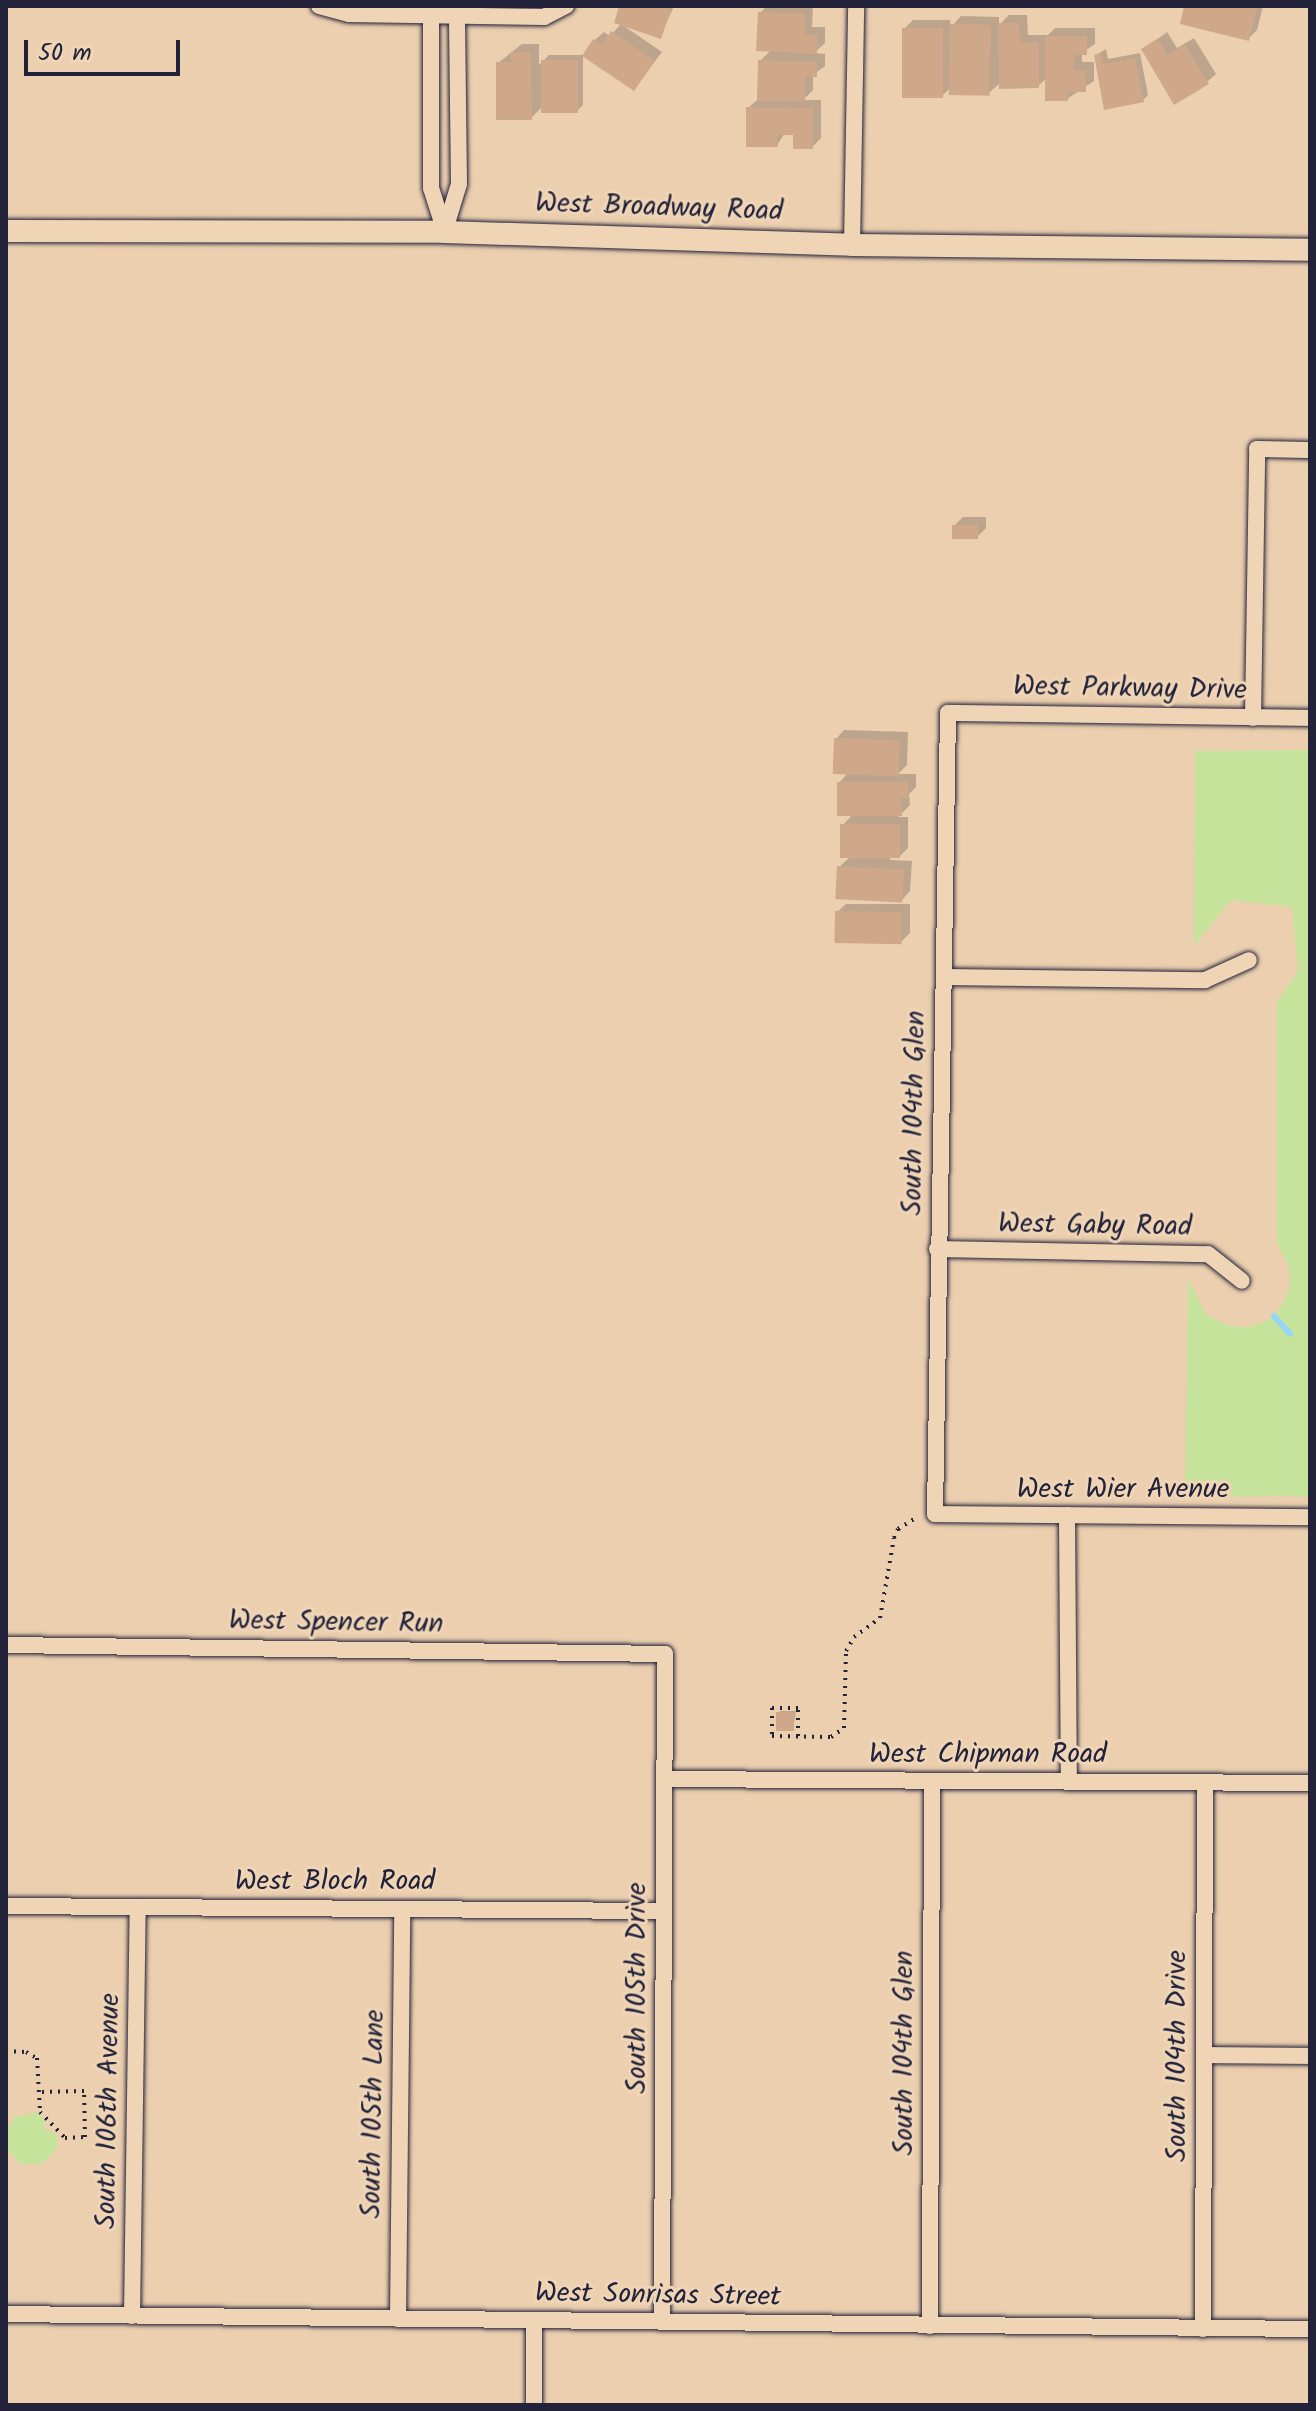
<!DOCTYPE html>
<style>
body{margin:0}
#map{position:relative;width:1316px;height:2411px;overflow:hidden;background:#eccfaf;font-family:Kalam,sans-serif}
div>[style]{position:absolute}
.green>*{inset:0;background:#c6e39b}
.shadow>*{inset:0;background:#0003}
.stream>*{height:6px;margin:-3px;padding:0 3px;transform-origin:3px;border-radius:3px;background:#95d6f7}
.building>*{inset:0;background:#cfa889;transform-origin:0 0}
.path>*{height:4px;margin-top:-2px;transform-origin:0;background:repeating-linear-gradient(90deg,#22223b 0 2px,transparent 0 8px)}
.roads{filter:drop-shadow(0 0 2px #22223b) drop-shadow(0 0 2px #22223b)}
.street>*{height:16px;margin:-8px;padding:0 8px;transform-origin:8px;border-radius:8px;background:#efd5b6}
.secondary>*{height:22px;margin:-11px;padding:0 11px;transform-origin:11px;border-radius:11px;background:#efd5b6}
span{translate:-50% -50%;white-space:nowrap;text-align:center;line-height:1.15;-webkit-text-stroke:6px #efd5b6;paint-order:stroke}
.street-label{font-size:28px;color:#22223b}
.frame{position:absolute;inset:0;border:8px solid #22223b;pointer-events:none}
.scale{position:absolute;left:24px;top:40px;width:156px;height:36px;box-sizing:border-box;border:4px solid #22223b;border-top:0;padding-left:10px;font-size:24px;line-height:28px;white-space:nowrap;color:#22223b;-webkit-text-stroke:6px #efd5b6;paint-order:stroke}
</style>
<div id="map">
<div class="green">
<i style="clip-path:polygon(1310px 750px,1310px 1496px,1185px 1497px,1188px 1278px,1206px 1314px,1228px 1326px,1248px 1327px,1267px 1321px,1282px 1306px,1290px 1287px,1289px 1267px,1277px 1243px,1277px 1002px,1298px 971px,1292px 907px,1231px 900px,1194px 946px,1195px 751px)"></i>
<i style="clip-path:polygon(38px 2112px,45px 2120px,44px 2129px,58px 2135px,56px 2150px,42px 2164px,20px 2164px,6px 2148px,6px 2131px,15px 2117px)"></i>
</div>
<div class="shadow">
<i style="clip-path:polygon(621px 6px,674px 6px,660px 37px,624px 26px,662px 52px,634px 89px,595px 40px,604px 32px,610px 36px,621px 24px)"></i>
<i style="clip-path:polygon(767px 6px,813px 6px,812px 27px,825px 27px,825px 43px,814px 53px,825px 54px,825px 66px,813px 75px,813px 90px,803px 100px,821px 100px,821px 138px,812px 147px,795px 133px,785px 133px,777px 145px,748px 108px,757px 100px,760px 61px,771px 50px,760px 13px)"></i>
<i style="clip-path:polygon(1186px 6px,1263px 6px,1257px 30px,1249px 38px)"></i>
<i style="clip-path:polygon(1009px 15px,1027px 15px,1028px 35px,1048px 35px,1055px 28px,1095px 28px,1095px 44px,1082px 53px,1082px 62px,1094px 62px,1094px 81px,1067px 99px,1047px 78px,1038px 86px,1001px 82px,989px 93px,952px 86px,942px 96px,904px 29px,913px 20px,950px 20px,951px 27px,961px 16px,999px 17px,999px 25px)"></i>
<i style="clip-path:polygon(1167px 32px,1177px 48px,1194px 38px,1216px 74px,1207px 82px,1143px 50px)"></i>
<i style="clip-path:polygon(522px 44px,539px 44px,539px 65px,549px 55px,583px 55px,583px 105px,577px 111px,543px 106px,531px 118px,498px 63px)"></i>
<i style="clip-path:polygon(1106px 49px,1108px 59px,1140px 53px,1148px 95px,1143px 100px,1106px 107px,1096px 55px)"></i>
<i style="clip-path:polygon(963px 517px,986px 517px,986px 528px,977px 537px,954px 526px)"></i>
<i style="clip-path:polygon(844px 730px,908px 732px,907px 765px,898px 774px,916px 774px,916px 787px,909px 794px,910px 805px,898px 817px,908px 817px,908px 848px,900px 856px,890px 856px,890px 860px,912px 861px,910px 891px,902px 900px,839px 867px,850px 857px,842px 826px,853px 814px,839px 783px,849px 772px,836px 739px)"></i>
<i style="clip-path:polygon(846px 904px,910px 904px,910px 933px,901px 942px,837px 912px)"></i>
<i style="clip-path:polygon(780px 1711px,796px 1711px,793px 1729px,778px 1713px)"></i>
</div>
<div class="stream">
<i style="left:1274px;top:1316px;width:24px;rotate:48deg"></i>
</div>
<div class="building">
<i style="clip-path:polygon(619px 6px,672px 6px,661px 39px,614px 23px)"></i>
<i style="clip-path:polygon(1184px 6px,1258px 6px,1249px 41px,1180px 24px)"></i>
<i style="clip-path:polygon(758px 12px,805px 14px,805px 35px,817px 35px,817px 54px,756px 51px)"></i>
<i style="clip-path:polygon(998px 23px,1019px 23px,1020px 42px,1039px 42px,1039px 88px,999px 89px)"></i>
<i style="left:950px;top:24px;width:41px;height:71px;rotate:1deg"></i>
<i style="left:902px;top:28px;width:41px;height:70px"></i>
<i style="clip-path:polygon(611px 31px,655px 61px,634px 91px,582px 56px,593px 39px,602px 45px)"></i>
<i style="clip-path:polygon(1045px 36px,1087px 36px,1087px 55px,1074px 55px,1074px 70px,1086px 70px,1086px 92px,1068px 92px,1068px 101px,1045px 101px)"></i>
<i style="clip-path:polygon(1157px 39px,1168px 55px,1185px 45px,1209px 84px,1174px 105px,1141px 49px)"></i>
<i style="clip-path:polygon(511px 52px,531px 52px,532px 120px,496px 120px,496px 62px,511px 62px)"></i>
<i style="clip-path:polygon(1101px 53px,1103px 64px,1135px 58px,1144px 102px,1104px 110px,1094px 55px)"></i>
<i style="left:541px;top:60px;width:37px;height:53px"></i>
<i style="clip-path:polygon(758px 60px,817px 62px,817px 77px,806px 77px,805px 101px,757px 101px)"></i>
<i style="clip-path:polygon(746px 107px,813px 108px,813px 149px,793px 149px,793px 135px,777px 135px,778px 147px,746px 147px)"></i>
<i style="left:952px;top:525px;width:26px;height:14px"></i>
<i style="left:834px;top:738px;width:66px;height:36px;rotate:2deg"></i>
<i style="clip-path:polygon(837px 782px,908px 782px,908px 798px,901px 798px,902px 816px,837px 816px)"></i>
<i style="left:900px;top:824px;width:34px;height:60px;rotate:90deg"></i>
<i style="left:837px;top:866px;width:67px;height:33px;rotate:3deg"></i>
<i style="left:835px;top:911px;width:67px;height:32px;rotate:1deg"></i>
<i style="left:776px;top:1712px;width:18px;height:19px"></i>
</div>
<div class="path">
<i style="left:798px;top:1736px;width:28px;rotate:-90deg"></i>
<i style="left:798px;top:1708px;width:26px;rotate:180deg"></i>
<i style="left:772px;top:1708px;width:28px;rotate:90deg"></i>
<i style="left:772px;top:1736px;width:59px;rotate:1deg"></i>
<i style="left:831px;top:1737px;width:16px;rotate:-35deg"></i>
<i style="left:844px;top:1728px;width:77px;rotate:-88.5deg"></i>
<i style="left:846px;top:1651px;width:16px;rotate:-60deg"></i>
<i style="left:854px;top:1637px;width:32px;rotate:-36deg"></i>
<i style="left:880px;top:1618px;width:81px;rotate:-80.1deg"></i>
<i style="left:894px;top:1538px;width:10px;rotate:-66deg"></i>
<i style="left:898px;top:1529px;width:22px;rotate:-32deg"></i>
<i style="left:6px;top:2051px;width:20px;rotate:3deg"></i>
<i style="left:26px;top:2052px;width:13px;rotate:29deg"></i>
<i style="left:37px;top:2058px;width:54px;rotate:86.8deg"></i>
<i style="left:40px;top:2112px;width:36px;rotate:46deg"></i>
<i style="left:65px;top:2138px;width:20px;rotate:-3deg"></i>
<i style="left:85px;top:2137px;width:46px;rotate:-91.2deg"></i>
<i style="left:84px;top:2091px;width:44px;rotate:178.7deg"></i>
</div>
<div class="roads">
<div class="street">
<i style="left:319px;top:6px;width:31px;rotate:15deg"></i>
<i style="left:349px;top:14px;width:195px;rotate:0.9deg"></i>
<i style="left:544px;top:17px;width:25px;rotate:-27deg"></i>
<i style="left:431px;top:16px;width:172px;rotate:90deg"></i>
<i style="left:431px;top:188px;width:46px;rotate:72.3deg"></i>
<i style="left:445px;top:230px;width:48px;rotate:-73.1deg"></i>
<i style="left:459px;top:184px;width:168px;rotate:-90.7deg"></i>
<i style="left:852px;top:245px;width:239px;rotate:-89deg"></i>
<i style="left:1253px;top:718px;width:269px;rotate:-89.1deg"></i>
<i style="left:1257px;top:449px;width:53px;rotate:1.1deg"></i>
<i style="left:1310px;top:718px;width:362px;rotate:-179.2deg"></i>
<i style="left:948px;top:713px;width:801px;rotate:90.93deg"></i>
<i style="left:935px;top:1514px;width:375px;rotate:0.5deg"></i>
<i style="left:944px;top:977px;width:261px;rotate:0.7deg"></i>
<i style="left:1205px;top:980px;width:48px;rotate:-24.4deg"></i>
<i style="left:937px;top:1249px;width:271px;rotate:1.1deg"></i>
<i style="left:1208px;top:1254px;width:43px;rotate:38.5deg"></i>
<i style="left:1067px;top:1515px;width:266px;rotate:89.6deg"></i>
<i style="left:6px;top:1645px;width:659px;rotate:0.78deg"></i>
<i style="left:665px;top:1654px;width:668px;rotate:90.26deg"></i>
<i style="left:665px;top:1779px;width:645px;rotate:0.36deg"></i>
<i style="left:6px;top:1906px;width:658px;rotate:0.44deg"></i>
<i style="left:1204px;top:2055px;width:106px;rotate:0.5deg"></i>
<i style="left:6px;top:2314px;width:1304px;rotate:0.66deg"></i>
<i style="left:132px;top:2316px;width:409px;rotate:-89.2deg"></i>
<i style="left:398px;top:2319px;width:410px;rotate:-89.4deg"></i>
<i style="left:534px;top:2321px;width:84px;rotate:90deg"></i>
<i style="left:930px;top:2326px;width:545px;rotate:-89.79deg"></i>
<i style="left:1203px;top:2329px;width:547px;rotate:-89.79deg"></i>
</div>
<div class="secondary">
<i style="left:6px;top:231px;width:439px;rotate:0.1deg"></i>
<i style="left:445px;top:232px;width:407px;rotate:1.8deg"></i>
<i style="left:852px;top:245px;width:458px;rotate:0.6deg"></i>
</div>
</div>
<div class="street-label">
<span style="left:659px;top:208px;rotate:2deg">West Broadway Road</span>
<span style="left:1130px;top:689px;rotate:1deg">West Parkway Drive</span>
<span style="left:915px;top:1113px;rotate:-89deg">South 104th Glen</span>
<span style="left:1095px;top:1226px;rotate:1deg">West Gaby Road</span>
<span style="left:1123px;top:1490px">West Wier Avenue</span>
<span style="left:336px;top:1623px;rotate:1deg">West Spencer Run</span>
<span style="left:988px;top:1755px">West Chipman Road</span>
<span style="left:335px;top:1882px">West Bloch Road</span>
<span style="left:638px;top:1988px;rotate:-90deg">South 105th Drive</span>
<span style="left:905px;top:2053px;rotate:-90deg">South 104th Glen</span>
<span style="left:1178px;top:2056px;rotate:-90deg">South 104th Drive</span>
<span style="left:109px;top:2111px;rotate:-89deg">South 106th Avenue</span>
<span style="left:374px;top:2114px;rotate:-89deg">South 105th Lane</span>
<span style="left:658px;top:2296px;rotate:1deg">West Sonrisas Street</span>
</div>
<div class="frame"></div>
<div class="scale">50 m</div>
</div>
